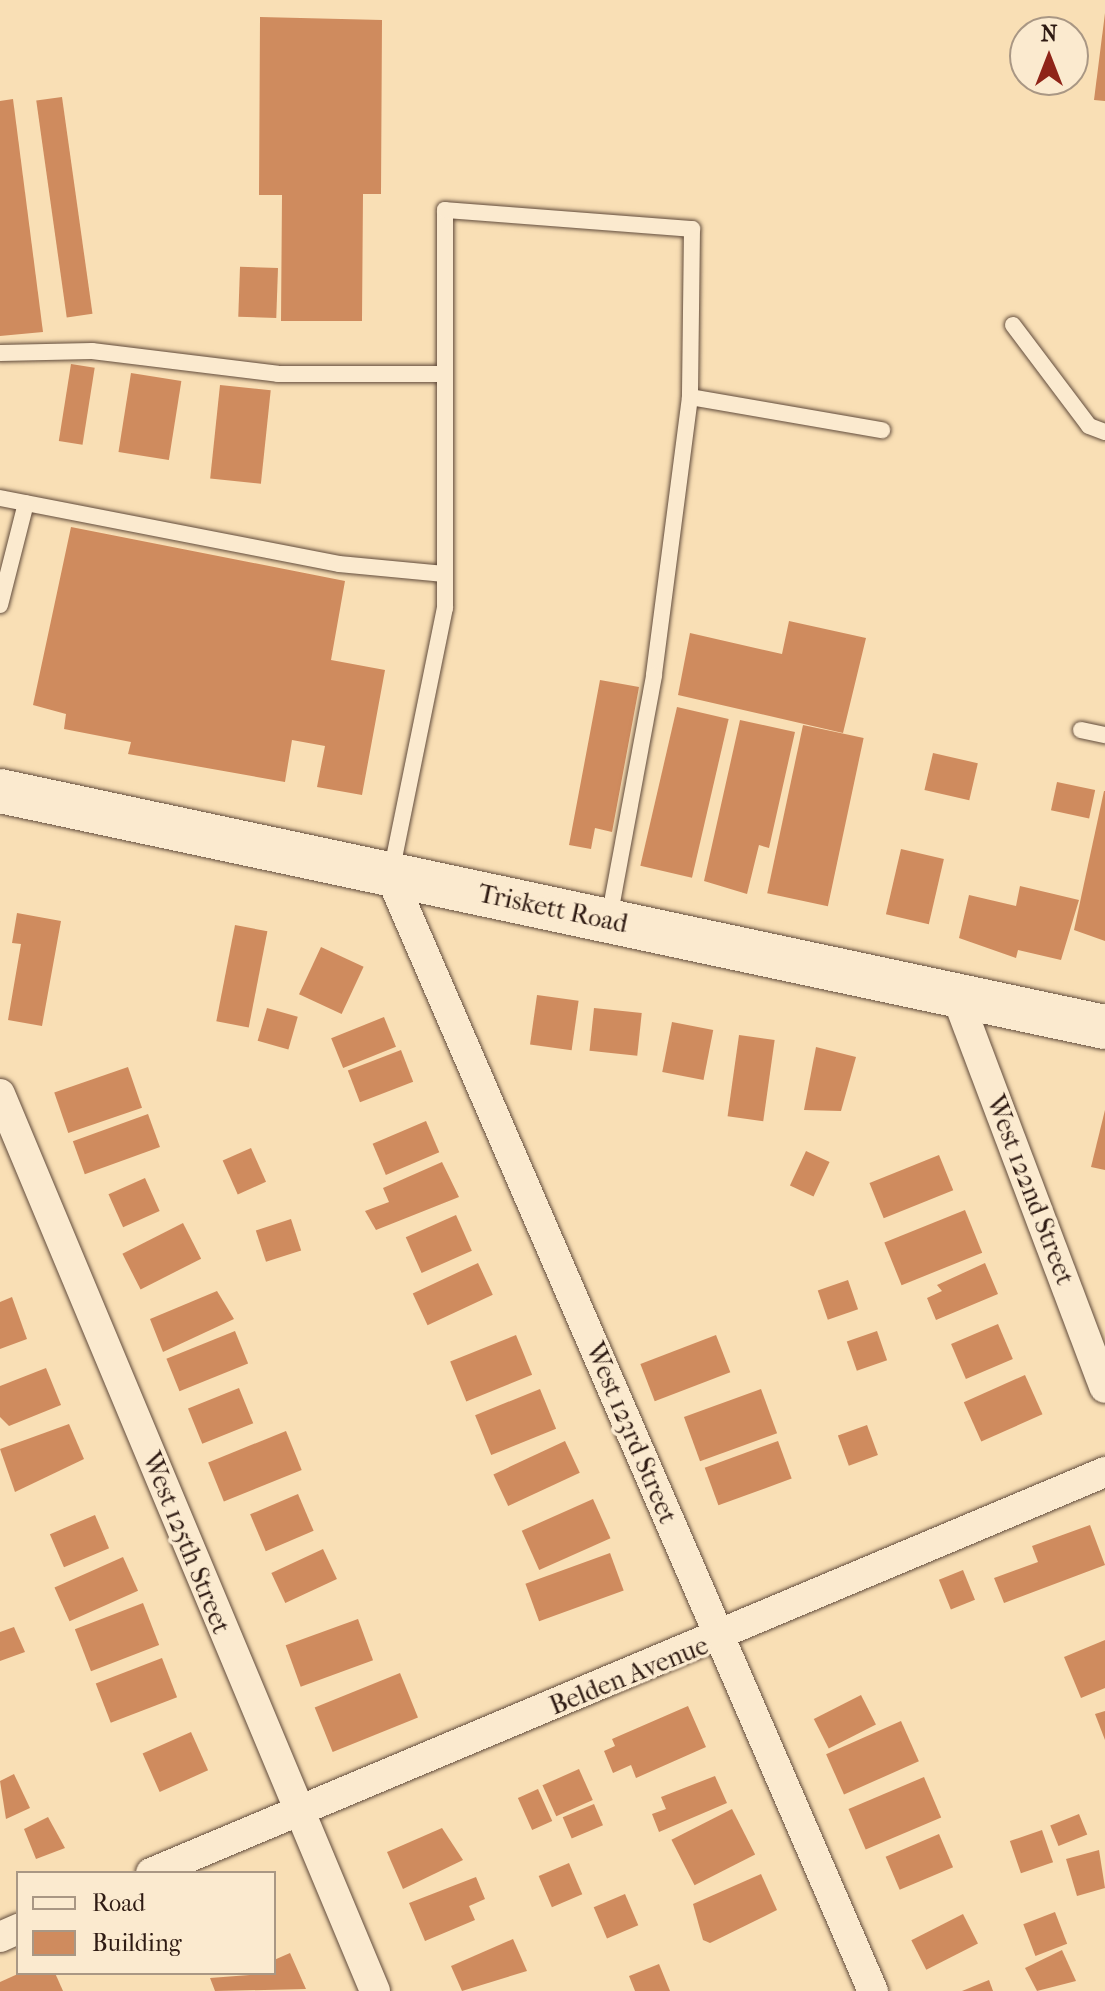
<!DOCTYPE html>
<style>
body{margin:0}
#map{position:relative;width:1105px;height:1991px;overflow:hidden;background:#f9dfb5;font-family:"IM FELL French Canon",serif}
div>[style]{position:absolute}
.building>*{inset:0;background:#cf8b5e;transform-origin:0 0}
.roads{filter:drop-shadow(0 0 2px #624c3c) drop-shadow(0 0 2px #624c3c)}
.lane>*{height:16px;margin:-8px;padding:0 8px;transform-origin:8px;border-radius:8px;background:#fbeacf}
.street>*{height:30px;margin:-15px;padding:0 15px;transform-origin:15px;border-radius:15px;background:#fbeacf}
.secondary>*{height:44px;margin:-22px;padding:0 22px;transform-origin:22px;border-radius:22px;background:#fbeacf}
span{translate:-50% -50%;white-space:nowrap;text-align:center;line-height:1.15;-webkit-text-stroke:7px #fbeacf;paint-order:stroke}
.street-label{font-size:26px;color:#2f1b13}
.legend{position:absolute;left:16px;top:1871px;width:260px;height:104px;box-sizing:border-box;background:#fbeacf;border:2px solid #a99784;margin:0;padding:10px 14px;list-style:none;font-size:24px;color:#2f1b13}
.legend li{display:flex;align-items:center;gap:16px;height:40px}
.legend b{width:40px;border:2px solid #a99784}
.north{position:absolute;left:1009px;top:16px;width:80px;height:80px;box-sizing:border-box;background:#fbeacf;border:2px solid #a99784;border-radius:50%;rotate:0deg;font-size:22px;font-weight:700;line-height:32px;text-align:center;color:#2f1b13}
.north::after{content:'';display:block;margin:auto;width:28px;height:36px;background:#8f2418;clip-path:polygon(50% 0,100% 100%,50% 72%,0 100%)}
</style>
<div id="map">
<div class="building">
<i style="clip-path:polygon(1105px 13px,1105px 101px,1094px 100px)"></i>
<i style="clip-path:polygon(260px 17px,382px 20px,381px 194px,363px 194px,362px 321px,281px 321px,282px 195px,259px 195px)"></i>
<i style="left:62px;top:97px;width:219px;height:26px;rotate:82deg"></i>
<i style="clip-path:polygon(13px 99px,43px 332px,0 336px,0 101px)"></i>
<i style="left:278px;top:268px;width:50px;height:38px;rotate:92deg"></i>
<i style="left:71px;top:364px;width:24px;height:78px;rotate:9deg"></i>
<i style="left:131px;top:373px;width:51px;height:80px;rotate:9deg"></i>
<i style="left:220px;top:385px;width:51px;height:94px;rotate:6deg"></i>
<i style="clip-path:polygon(71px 527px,345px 581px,331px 660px,385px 670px,362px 795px,317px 787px,325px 746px,292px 740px,285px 782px,128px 754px,131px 742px,64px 729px,66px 714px,33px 705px)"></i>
<i style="clip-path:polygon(789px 621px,866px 638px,843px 733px,678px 695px,690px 633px,782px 654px)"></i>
<i style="clip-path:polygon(600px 680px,639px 687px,612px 832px,595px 828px,591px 849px,569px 845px)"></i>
<i style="left:677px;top:707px;width:53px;height:163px;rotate:13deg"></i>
<i style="clip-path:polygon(740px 720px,795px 732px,769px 848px,759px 845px,747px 894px,704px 881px)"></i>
<i style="left:803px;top:725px;width:62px;height:172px;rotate:12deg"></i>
<i style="left:933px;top:753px;width:46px;height:38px;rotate:13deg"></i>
<i style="left:1057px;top:782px;width:39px;height:29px;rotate:12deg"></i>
<i style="clip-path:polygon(1104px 791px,1105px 791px,1105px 941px,1074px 930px)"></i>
<i style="left:901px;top:849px;width:44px;height:67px;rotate:13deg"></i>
<i style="clip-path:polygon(1020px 886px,1079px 900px,1061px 960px,1018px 950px,1016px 958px,959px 938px,969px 895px,1016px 906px)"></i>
<i style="clip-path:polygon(17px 913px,61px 921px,42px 1026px,8px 1020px,21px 944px,12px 943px)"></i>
<i style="left:235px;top:925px;width:33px;height:98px;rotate:11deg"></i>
<i style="left:321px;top:947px;width:47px;height:52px;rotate:25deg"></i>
<i style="left:537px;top:995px;width:42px;height:50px;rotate:8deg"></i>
<i style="left:267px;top:1008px;width:32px;height:34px;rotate:16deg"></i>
<i style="left:594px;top:1008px;width:48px;height:43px;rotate:6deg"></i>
<i style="left:384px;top:1017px;width:32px;height:57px;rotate:68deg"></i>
<i style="left:672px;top:1022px;width:42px;height:51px;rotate:11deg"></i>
<i style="left:739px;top:1035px;width:36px;height:82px;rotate:8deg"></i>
<i style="clip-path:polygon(816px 1047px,856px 1057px,841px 1111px,804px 1110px)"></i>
<i style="left:401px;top:1050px;width:34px;height:57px;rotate:69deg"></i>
<i style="left:128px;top:1067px;width:43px;height:78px;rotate:71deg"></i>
<i style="clip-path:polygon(1105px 1110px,1105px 1170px,1091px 1167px)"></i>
<i style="left:148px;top:1114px;width:35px;height:80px;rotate:70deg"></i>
<i style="left:426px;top:1121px;width:34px;height:58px;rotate:67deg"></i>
<i style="left:251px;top:1148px;width:37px;height:31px;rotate:66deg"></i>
<i style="left:806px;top:1151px;width:26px;height:38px;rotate:25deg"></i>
<i style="left:939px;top:1155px;width:38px;height:75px;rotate:68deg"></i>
<i style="clip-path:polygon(442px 1162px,459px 1197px,376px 1230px,365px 1211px,389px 1202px,383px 1188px)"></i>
<i style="left:145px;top:1178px;width:36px;height:40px;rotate:66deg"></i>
<i style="left:965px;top:1210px;width:46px;height:87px;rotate:68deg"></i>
<i style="left:456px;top:1215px;width:39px;height:55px;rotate:66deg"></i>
<i style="left:291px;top:1219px;width:33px;height:37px;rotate:72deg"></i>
<i style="left:183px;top:1223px;width:40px;height:68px;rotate:63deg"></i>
<i style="left:478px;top:1263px;width:35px;height:72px;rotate:65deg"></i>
<i style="clip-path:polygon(985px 1263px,998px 1294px,936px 1320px,927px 1298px,942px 1291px,937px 1285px)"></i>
<i style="left:848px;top:1280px;width:31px;height:32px;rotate:71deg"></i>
<i style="clip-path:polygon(217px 1291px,234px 1319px,163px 1352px,150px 1319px)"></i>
<i style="clip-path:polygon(12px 1297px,27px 1339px,0 1349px,0 1302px)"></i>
<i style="left:998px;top:1324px;width:38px;height:51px;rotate:67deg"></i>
<i style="left:235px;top:1331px;width:35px;height:74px;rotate:68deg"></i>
<i style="left:877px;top:1331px;width:31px;height:32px;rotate:71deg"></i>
<i style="left:516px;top:1335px;width:43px;height:71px;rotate:68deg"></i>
<i style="left:716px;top:1335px;width:40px;height:81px;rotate:69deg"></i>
<i style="clip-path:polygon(46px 1368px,61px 1405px,9px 1426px,0 1417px,0 1386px)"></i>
<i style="left:1025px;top:1375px;width:43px;height:67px;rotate:66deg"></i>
<i style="left:239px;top:1388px;width:38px;height:55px;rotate:68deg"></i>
<i style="left:540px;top:1389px;width:43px;height:70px;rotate:68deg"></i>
<i style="left:761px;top:1389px;width:47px;height:82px;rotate:70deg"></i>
<i style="clip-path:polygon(69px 1424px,84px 1459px,15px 1492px,0 1449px)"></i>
<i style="left:867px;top:1425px;width:32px;height:31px;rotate:70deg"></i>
<i style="left:286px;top:1431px;width:42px;height:84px;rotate:68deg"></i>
<i style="left:565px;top:1441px;width:35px;height:79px;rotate:65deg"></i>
<i style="left:778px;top:1441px;width:40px;height:78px;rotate:70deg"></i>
<i style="left:298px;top:1494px;width:40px;height:52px;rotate:67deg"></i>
<i style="left:593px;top:1499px;width:43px;height:78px;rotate:66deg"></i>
<i style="left:95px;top:1515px;width:36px;height:49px;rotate:67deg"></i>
<i style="clip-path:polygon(1090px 1525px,1105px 1565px,1004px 1603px,994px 1578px,1038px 1562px,1032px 1546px)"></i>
<i style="left:323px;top:1549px;width:33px;height:57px;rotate:65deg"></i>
<i style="left:610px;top:1553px;width:40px;height:90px;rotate:70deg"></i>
<i style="left:123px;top:1557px;width:37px;height:75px;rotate:66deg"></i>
<i style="left:963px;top:1570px;width:32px;height:26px;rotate:68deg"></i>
<i style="left:143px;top:1603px;width:45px;height:73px;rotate:69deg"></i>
<i style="left:358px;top:1619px;width:44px;height:77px;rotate:70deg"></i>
<i style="clip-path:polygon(14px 1627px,25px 1652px,0 1661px,0 1632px)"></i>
<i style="clip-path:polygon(1105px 1640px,1105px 1688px,1081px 1698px,1064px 1657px)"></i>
<i style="left:162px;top:1658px;width:42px;height:71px;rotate:69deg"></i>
<i style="left:400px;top:1673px;width:48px;height:92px;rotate:68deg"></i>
<i style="left:861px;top:1695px;width:33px;height:53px;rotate:63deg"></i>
<i style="clip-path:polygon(688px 1706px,706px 1747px,636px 1778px,631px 1765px,613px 1773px,604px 1751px,615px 1746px,612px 1739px)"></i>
<i style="clip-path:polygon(1105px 1711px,1105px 1740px,1095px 1714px)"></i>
<i style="left:901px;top:1721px;width:44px;height:82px;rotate:66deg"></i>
<i style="left:191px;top:1732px;width:42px;height:53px;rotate:66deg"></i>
<i style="left:579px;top:1769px;width:34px;height:40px;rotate:66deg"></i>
<i style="clip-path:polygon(14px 1774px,30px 1808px,6px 1819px,0 1781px)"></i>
<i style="clip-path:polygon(715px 1776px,727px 1803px,659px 1832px,652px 1814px,666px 1809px,661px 1797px)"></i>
<i style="left:924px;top:1777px;width:44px;height:82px;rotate:67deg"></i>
<i style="left:538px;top:1789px;width:35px;height:22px;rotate:66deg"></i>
<i style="left:594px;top:1804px;width:23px;height:34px;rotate:67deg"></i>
<i style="left:732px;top:1809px;width:51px;height:68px;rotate:63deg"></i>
<i style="left:1079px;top:1814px;width:22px;height:31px;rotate:68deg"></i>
<i style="clip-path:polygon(48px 1817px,65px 1848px,36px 1859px,24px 1829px)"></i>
<i style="clip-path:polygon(442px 1828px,463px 1860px,403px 1889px,387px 1852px)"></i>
<i style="left:1042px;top:1830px;width:34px;height:34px;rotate:71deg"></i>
<i style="left:939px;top:1834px;width:36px;height:58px;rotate:67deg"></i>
<i style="clip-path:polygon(1099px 1850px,1105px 1888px,1077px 1896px,1066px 1859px)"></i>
<i style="left:569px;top:1863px;width:34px;height:33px;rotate:67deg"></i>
<i style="clip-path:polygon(761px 1874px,777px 1910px,710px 1943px,703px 1940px,693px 1904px)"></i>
<i style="clip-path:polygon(476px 1877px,485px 1899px,469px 1906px,475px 1920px,425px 1941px,409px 1903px)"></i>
<i style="left:625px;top:1894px;width:34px;height:34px;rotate:67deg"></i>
<i style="left:1055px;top:1912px;width:34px;height:34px;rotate:69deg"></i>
<i style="left:963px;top:1914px;width:33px;height:58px;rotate:63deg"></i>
<i style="clip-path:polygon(513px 1939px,527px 1971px,462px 1991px,451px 1966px)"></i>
<i style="clip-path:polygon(1062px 1950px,1076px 1981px,1037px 1991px,1025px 1968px)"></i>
<i style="clip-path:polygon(290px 1953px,306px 1989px,215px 1991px,210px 1978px,274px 1973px,274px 1960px)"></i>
<i style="clip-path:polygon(659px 1964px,670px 1991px,635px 1991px,629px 1976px)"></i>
<i style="clip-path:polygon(20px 1973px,55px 1973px,63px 1991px,0 1991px,0 1982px)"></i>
<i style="clip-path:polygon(989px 1980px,993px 1991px,962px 1991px)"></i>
</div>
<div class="roads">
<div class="lane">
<i style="left:1013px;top:325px;width:126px;rotate:53deg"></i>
<i style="left:1089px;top:426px;width:17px;rotate:21deg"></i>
<i style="left:0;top:353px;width:92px;rotate:-1.2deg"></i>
<i style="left:92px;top:351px;width:187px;rotate:7deg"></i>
<i style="left:278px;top:374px;width:164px"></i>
<i style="left:690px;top:397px;width:195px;rotate:9.8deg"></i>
<i style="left:0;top:498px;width:345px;rotate:11deg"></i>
<i style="left:339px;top:564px;width:106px;rotate:5.4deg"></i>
<i style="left:0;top:605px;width:105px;rotate:-75.7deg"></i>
<i style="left:1081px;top:730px;width:25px;rotate:12deg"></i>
<i style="left:391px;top:873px;width:270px;rotate:-78.5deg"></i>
<i style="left:445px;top:608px;width:398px;rotate:-90deg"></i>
<i style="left:445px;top:210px;width:248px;rotate:4.4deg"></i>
<i style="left:692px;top:229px;width:168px;rotate:90.7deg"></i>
<i style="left:690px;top:397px;width:281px;rotate:97.4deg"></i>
<i style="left:654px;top:676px;width:246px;rotate:100.5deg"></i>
</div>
<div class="street">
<i style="left:390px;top:875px;width:1216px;rotate:66.6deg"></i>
<i style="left:955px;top:992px;width:423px;rotate:69.3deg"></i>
<i style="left:0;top:1094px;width:972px;rotate:67.31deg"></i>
<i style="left:151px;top:1873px;width:1035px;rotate:-22.8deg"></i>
<i style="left:0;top:1937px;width:20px;rotate:-24deg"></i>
</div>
<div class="secondary">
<i style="left:0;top:791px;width:1130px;rotate:12.06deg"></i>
</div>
</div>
<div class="street-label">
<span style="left:553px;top:909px;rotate:12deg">Triskett Road</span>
<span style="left:1030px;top:1190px;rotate:69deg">West 122nd Street</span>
<span style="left:631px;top:1433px;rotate:67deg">West 123rd Street</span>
<span style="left:186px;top:1543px;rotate:68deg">West 125th Street</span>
<span style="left:629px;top:1676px;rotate:-22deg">Belden Avenue</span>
</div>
<ul class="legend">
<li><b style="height:10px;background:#fbeacf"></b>Road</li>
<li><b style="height:22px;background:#cf8b5e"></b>Building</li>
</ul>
<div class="north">N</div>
</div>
